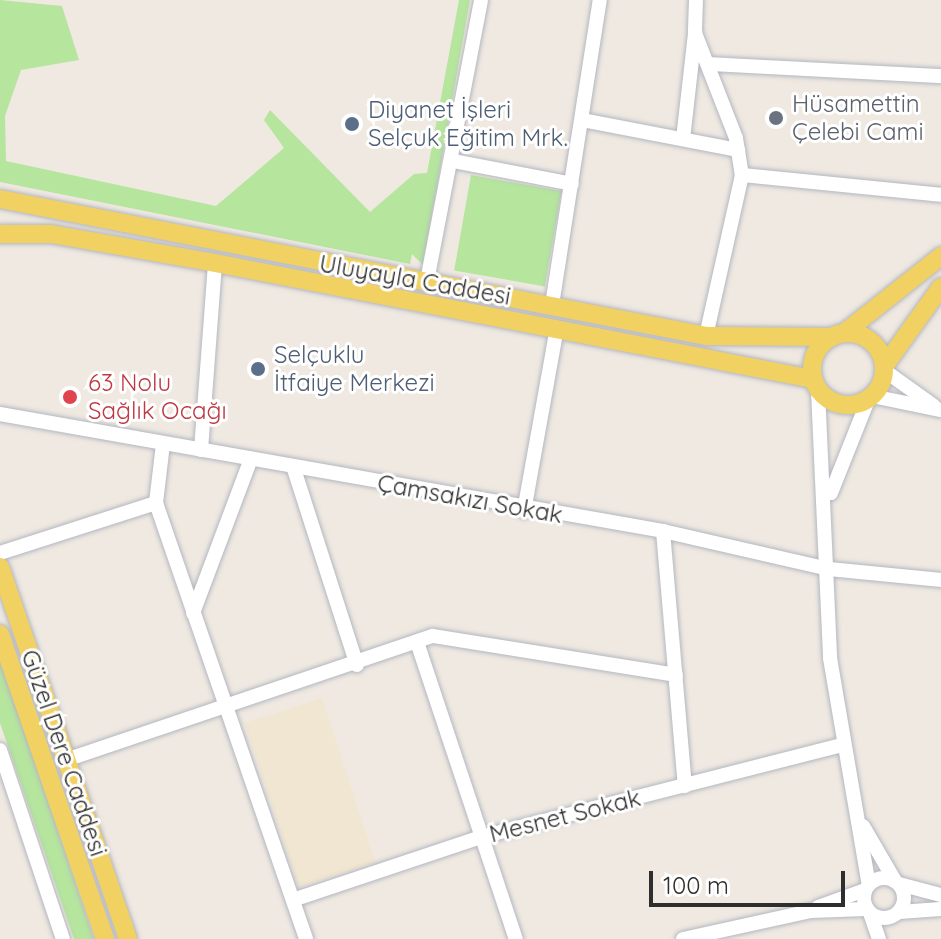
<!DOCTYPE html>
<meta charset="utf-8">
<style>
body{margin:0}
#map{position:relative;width:941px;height:939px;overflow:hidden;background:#efe9e1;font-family:Quicksand,sans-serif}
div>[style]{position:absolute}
.education>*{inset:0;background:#f0e6d1;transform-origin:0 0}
.green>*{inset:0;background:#b6e59e;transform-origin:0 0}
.roads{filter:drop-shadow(0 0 2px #b4b7c1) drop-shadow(0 0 2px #b4b7c1)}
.minor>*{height:14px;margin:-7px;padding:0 7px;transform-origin:7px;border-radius:7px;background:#fff}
.minor>.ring{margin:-7px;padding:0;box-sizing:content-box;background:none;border:14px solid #fff;border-radius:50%}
.major>*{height:18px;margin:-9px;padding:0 9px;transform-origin:9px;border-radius:9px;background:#f2d163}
.major>.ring{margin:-9px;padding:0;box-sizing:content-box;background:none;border:18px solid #f2d163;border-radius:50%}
.dots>*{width:22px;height:22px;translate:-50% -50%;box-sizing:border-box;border:4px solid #fff;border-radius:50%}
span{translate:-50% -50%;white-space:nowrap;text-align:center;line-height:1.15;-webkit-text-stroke:6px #fff;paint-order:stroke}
.worship-label{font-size:24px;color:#5b616d}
.left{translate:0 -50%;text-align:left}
.service-label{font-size:24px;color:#4e5e75}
.street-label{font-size:24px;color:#2e2e2e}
.health-label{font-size:24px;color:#be3a42}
.scale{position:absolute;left:649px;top:871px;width:196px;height:36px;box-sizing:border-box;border:4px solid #2e2e2e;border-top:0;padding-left:10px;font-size:24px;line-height:28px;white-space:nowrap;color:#2e2e2e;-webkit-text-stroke:6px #fff;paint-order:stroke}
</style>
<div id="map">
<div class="education">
<i style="left:322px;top:698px;width:173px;height:81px;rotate:72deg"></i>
</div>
<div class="green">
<i style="clip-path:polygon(0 0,62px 6px,79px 60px,21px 70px,5px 116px,6px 161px,216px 206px,284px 148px,264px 120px,270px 110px,370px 212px,414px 174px,427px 173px,459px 0,470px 0,423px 265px,412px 254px,410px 264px,0 182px)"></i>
<i style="left:471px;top:175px;width:92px;height:97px;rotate:10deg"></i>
<i style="clip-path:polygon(0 659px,94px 939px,74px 939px,0 723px)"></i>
</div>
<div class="roads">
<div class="minor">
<i style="left:696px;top:0;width:33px;rotate:92deg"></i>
<i style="left:695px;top:33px;width:113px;rotate:68.7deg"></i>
<i style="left:736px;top:138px;width:37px;rotate:81deg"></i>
<i style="left:742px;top:175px;width:165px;rotate:102.6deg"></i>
<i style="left:709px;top:64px;width:232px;rotate:3deg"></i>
<i style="left:582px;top:120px;width:159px;rotate:10.9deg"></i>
<i style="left:683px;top:139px;width:107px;rotate:-83.5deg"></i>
<i style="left:453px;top:161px;width:121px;rotate:10.9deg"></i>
<i style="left:742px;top:175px;width:200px;rotate:5.7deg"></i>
<i style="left:427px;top:281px;width:286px;rotate:-79.1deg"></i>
<i style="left:552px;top:305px;width:309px;rotate:-81.1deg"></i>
<i style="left:885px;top:371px;width:60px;rotate:35.5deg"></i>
<i style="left:818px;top:391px;width:267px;rotate:87.4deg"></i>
<i style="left:830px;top:658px;width:230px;rotate:80.3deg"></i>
<i style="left:872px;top:396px;width:69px;rotate:11.6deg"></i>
<i style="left:0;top:414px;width:673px;rotate:10.01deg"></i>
<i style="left:663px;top:531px;width:170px;rotate:12.9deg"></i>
<i style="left:829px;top:569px;width:113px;rotate:5.6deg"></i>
<i style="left:163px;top:444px;width:59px;rotate:96.8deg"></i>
<i style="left:156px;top:503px;width:461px;rotate:71deg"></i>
<i style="left:201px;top:450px;width:188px;rotate:-85.7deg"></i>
<i style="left:293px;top:466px;width:209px;rotate:72.2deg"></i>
<i style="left:831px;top:493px;width:100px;rotate:-68.3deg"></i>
<i style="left:524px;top:511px;width:186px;rotate:-79.8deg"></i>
<i style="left:663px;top:531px;width:256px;rotate:85.1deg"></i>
<i style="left:0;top:553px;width:164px;rotate:-17.8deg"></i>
<i style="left:193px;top:613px;width:165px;rotate:-69.4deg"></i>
<i style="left:418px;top:645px;width:310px;rotate:71.6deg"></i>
<i style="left:0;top:750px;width:199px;rotate:71.6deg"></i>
<i style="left:66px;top:760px;width:387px;rotate:-18.7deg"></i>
<i style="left:433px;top:636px;width:246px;rotate:9.1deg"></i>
<i style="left:863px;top:826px;width:64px;rotate:59.8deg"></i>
<i class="ring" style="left:864px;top:878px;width:26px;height:26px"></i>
<i style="left:899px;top:884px;width:43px;rotate:14.7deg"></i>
<i style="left:293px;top:900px;width:198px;rotate:-18.5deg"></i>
<i style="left:481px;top:837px;width:373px;rotate:-14.3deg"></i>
<i style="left:818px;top:907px;width:50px;rotate:-19.9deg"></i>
<i style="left:899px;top:912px;width:42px;rotate:-4.1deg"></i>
<i style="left:870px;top:913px;width:28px;rotate:71deg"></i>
<i style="left:683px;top:939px;width:130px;rotate:-12.4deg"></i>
<i style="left:810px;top:911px;width:56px;rotate:-2deg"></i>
</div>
<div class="major">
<i style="left:0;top:199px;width:719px;rotate:10.98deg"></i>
<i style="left:706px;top:336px;width:126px;rotate:0.5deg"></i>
<i style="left:0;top:234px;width:51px"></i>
<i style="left:51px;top:234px;width:167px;rotate:10deg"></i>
<i style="left:215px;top:263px;width:609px;rotate:10.98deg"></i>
<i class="ring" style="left:812px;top:333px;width:54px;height:54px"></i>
<i style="left:844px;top:333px;width:124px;rotate:-38.4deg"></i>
<i style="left:885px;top:365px;width:96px;rotate:-54.3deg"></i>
<i style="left:0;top:567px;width:393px;rotate:71deg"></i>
<i style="left:0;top:634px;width:323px;rotate:71deg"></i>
</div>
</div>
<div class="dots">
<i style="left:776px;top:118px;background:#6b7280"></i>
<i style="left:352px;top:124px;background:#5c6f8a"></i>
<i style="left:258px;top:369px;background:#5c6f8a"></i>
<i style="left:70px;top:397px;background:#e0444e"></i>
</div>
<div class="worship-label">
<span class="left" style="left:792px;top:118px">Hüsamettin<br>Çelebi Cami</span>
</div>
<div class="service-label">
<span class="left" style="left:368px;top:124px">Diyanet İşleri<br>Selçuk Eğitim Mrk.</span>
<span class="left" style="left:274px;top:369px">Selçuklu<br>İtfaiye Merkezi</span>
</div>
<div class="street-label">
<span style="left:415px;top:280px;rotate:10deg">Uluyayla Caddesi</span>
<span style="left:470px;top:499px;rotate:10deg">Çamsakızı Sokak</span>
<span style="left:64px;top:753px;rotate:71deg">Güzel Dere Caddesi</span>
<span style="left:565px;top:816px;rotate:-14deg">Mesnet Sokak</span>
</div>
<div class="health-label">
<span class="left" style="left:88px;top:397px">63 Nolu<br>Sağlık Ocağı</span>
</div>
<div class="scale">100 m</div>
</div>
